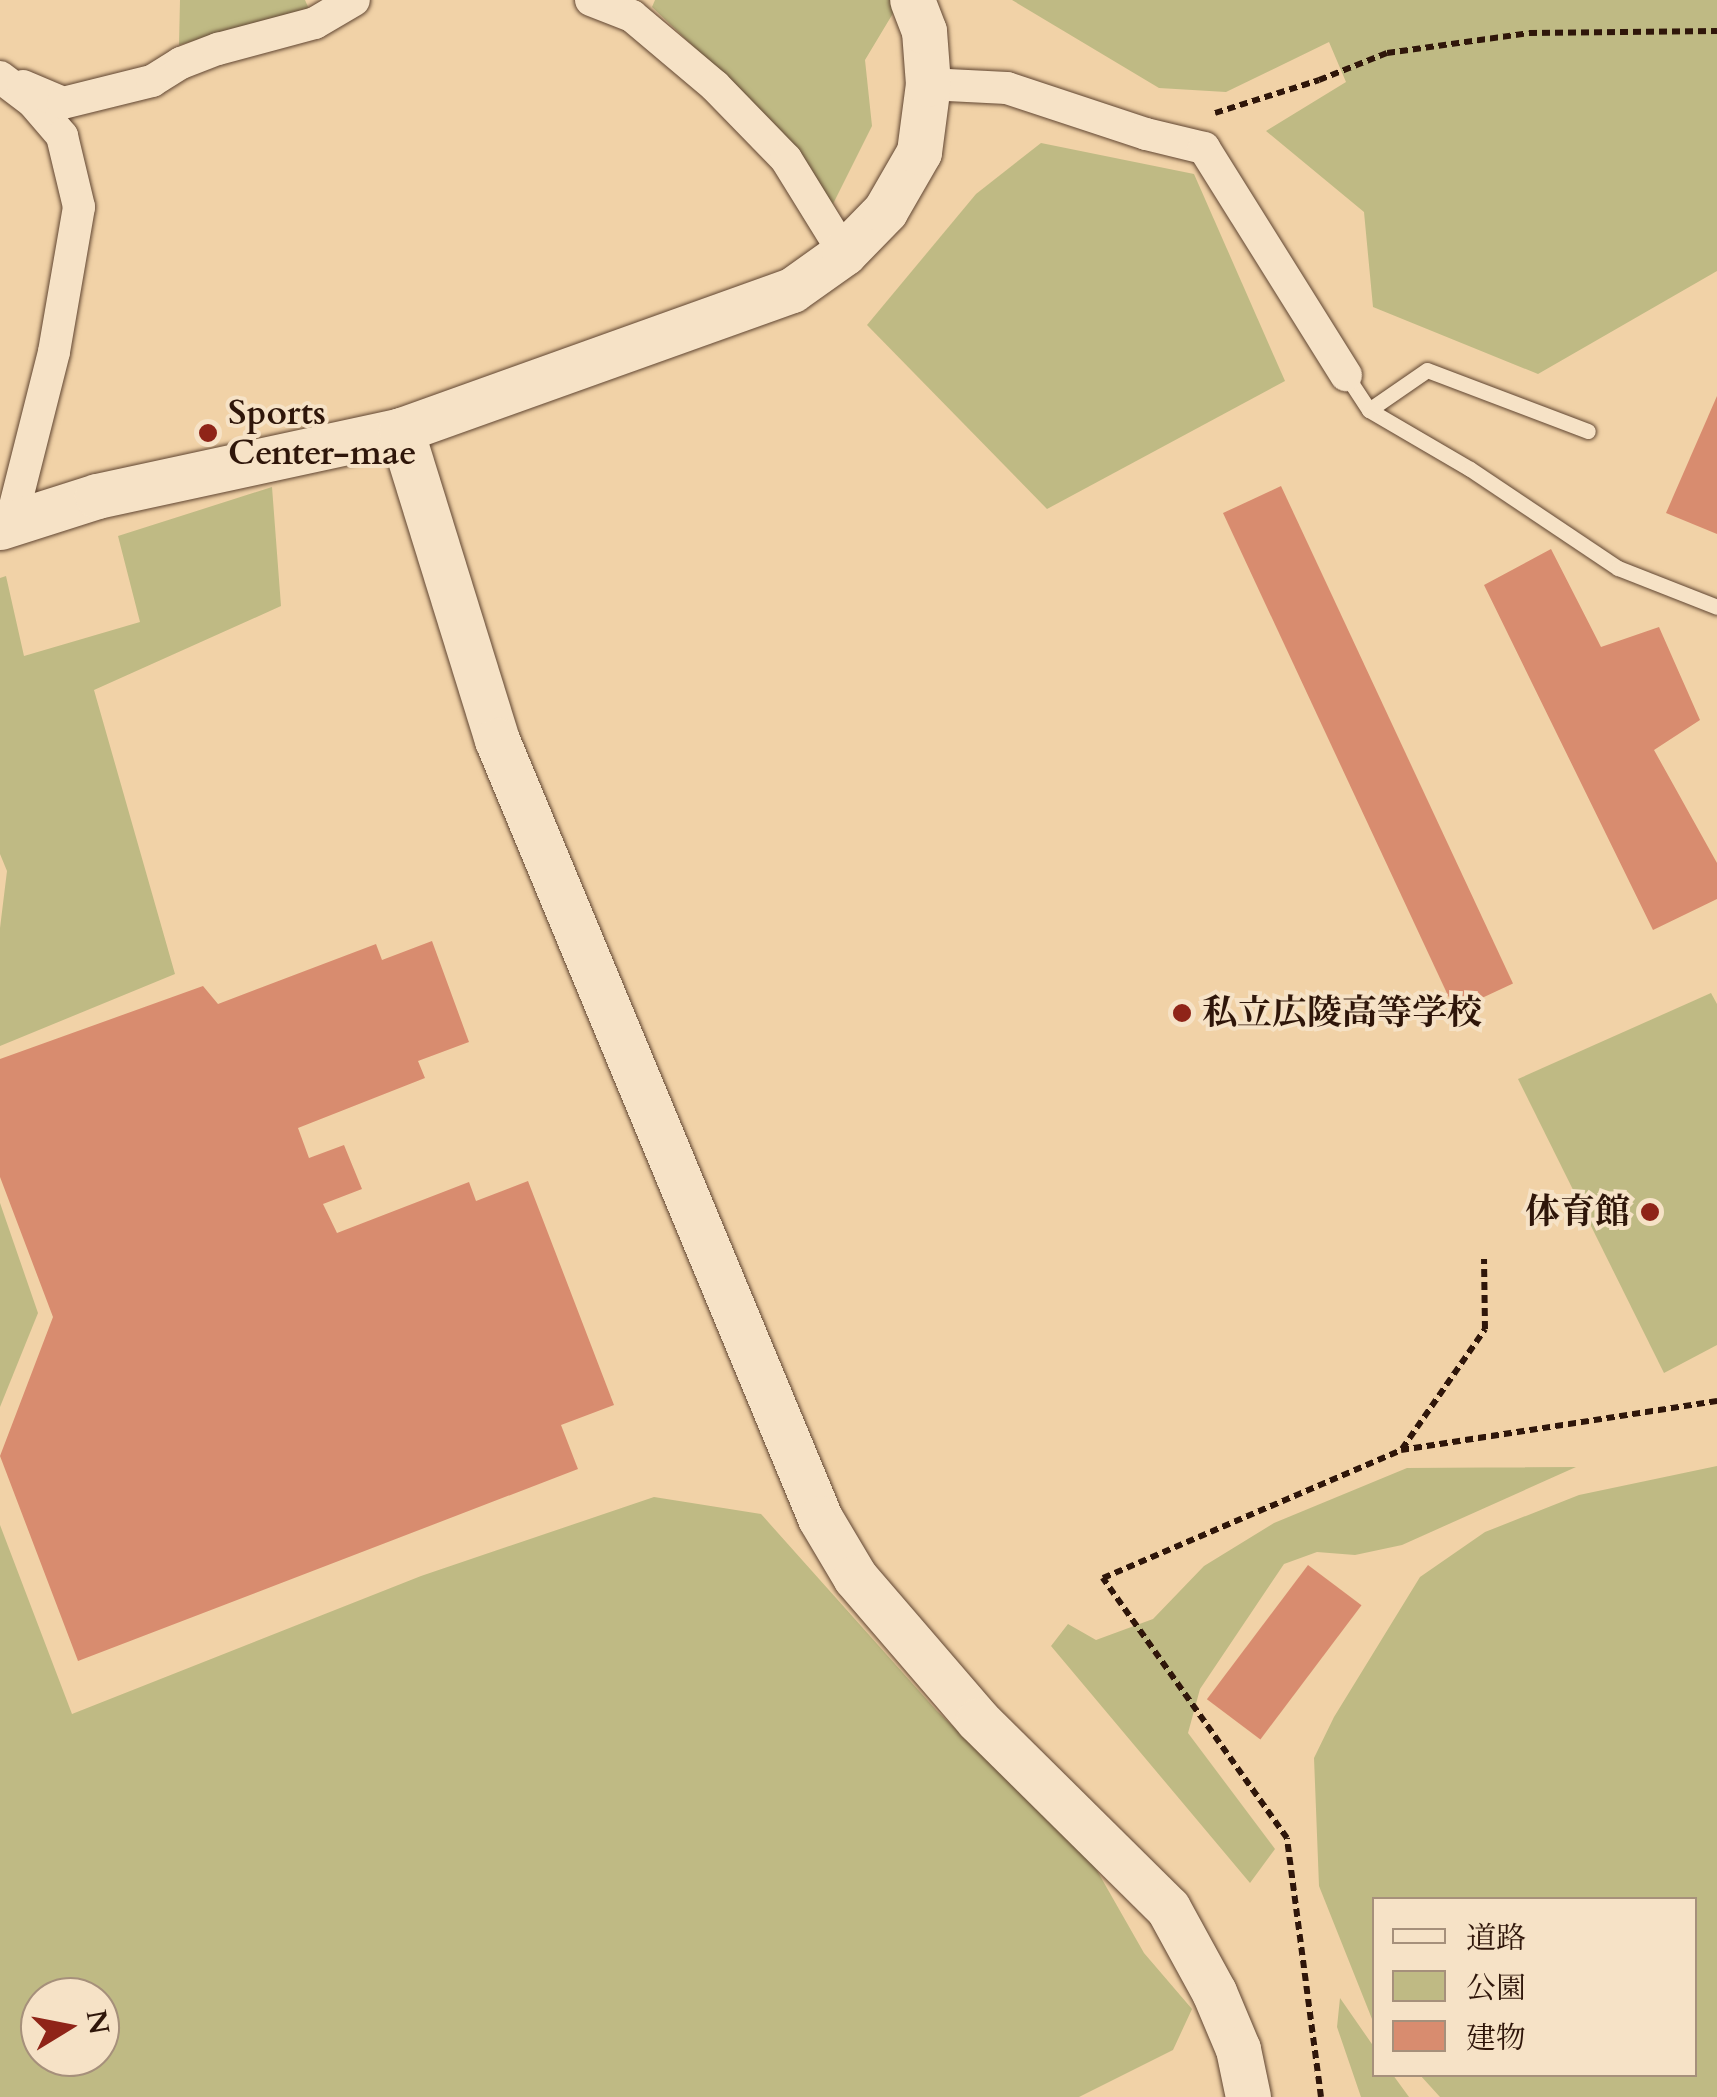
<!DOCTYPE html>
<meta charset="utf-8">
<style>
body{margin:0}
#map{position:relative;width:1717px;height:2097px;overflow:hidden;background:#f1d2a7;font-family:Cardo,"Noto Serif JP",serif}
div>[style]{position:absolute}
.green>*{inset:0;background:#bfba84}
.building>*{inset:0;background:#d88c6f;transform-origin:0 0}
.path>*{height:6px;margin-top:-3px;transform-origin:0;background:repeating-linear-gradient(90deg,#2f160a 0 8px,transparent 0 13px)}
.roads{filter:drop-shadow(0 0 2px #604531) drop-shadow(0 0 2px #604531)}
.lane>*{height:15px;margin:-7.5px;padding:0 7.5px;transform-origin:7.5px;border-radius:7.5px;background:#f6e2c6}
.street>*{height:32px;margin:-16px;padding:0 16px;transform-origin:16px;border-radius:16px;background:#f6e2c6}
.secondary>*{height:45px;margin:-22.5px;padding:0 22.5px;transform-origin:22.5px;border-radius:22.5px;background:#f6e2c6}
.dots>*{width:28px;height:28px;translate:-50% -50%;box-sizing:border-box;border:5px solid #f6e2c6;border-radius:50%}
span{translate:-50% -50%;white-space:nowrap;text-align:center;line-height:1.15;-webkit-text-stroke:8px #f6e2c6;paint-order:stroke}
.poi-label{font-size:35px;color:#2f160a;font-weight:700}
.left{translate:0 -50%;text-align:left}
.right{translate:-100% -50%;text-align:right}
.legend{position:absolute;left:1372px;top:1897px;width:325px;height:180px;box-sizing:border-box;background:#f6e2c6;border:2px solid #a6907b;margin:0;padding:12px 18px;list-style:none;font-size:30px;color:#2f160a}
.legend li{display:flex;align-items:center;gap:20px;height:50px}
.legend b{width:50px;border:2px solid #a6907b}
.north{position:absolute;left:20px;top:1977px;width:100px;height:100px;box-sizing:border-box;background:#f6e2c6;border:2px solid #a6907b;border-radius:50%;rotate:80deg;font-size:28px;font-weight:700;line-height:40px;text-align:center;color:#2f160a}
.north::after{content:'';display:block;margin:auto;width:35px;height:45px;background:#8f2418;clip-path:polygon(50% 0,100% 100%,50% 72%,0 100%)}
</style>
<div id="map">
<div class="green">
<i style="clip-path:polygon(180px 0,305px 0,309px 9px,179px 45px)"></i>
<i style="clip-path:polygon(655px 0,901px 0,865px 60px,872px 126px,833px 204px,774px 123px,652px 7px)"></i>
<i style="clip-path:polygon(1012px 0,1717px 0,1717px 271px,1538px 374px,1373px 307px,1364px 212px,1266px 131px,1346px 82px,1329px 42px,1226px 92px,1159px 88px)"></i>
<i style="clip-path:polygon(1041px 143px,1194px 174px,1285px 381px,1047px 509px,867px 325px,976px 194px)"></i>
<i style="clip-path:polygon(272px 487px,281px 606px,94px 690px,175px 974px,0 1046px,0 928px,7px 871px,0 854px,0 578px,6px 576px,24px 656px,140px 622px,118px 536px)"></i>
<i style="clip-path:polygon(1711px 993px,1717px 1004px,1717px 1345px,1664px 1373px,1518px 1079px)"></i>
<i style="clip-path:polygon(0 1203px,38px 1313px,0 1407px)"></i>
<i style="clip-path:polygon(1717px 1466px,1717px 2097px,1440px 2097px,1420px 2075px,1694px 2074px,1694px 1900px,1374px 1900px,1374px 2024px,1319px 1886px,1314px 1758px,1334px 1717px,1420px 1577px,1485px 1532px,1579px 1495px)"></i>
<i style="clip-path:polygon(1576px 1467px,1402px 1545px,1355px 1555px,1317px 1552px,1284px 1564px,1200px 1689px,1188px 1733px,1275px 1849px,1250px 1883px,1051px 1646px,1068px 1624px,1096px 1640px,1153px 1619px,1204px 1566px,1274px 1523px,1407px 1468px)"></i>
<i style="clip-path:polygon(evenodd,654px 1497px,761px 1514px,937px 1711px,1091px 1860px,1144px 1953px,1192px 2009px,1173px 2050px,1079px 2097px,0 2097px,0 1525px,72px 1714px,421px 1576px,654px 1497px,40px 1997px,100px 1997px,100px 2057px,40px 2057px,40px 1997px)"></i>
<i style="clip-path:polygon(1340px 1998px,1374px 2047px,1374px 2074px,1393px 2075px,1409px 2097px,1361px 2097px,1337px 2027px)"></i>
</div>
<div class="building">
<i style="clip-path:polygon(1717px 396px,1717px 534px,1666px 513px)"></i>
<i style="left:1281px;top:486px;width:549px;height:64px;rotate:65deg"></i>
<i style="clip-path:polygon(1551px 549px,1601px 647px,1659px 627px,1700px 720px,1654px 750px,1717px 863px,1717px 899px,1653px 930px,1484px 585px)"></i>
<i style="clip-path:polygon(432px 941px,469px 1042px,418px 1061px,425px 1078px,298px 1128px,309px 1158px,344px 1145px,362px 1189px,323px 1204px,337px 1233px,469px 1182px,476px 1201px,528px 1181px,614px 1405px,561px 1425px,578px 1469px,78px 1661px,0 1456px,53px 1317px,0 1177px,0 1059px,203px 986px,218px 1004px,376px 944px,382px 960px)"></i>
<i style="left:1308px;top:1565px;width:67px;height:168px;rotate:37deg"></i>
</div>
<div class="path">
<i style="left:1215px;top:113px;width:109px;rotate:-17.6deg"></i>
<i style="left:1319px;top:80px;width:73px;rotate:-21.7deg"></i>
<i style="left:1387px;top:53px;width:143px;rotate:-8deg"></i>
<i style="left:1529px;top:33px;width:188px;rotate:-0.6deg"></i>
<i style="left:1402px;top:1449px;width:146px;rotate:-55.3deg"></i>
<i style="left:1485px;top:1329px;width:70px;rotate:-90.8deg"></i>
<i style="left:1321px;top:2097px;width:261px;rotate:-97.5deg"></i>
<i style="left:1287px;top:1838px;width:319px;rotate:-125.3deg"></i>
<i style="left:1103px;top:1578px;width:324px;rotate:-23.2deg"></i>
<i style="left:1401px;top:1450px;width:320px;rotate:-8.8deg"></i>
</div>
<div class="roads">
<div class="lane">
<i style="left:1346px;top:375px;width:42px;rotate:56.7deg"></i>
<i style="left:1369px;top:410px;width:117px;rotate:30.3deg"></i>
<i style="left:1470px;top:469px;width:178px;rotate:33.8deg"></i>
<i style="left:1618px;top:568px;width:106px;rotate:21.5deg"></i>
<i style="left:1369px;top:410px;width:70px;rotate:-34.6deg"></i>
<i style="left:1427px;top:370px;width:172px;rotate:20.8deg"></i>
</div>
<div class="street">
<i style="left:591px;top:0;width:44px;rotate:21.3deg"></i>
<i style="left:632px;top:16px;width:109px;rotate:40.1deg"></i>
<i style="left:715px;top:86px;width:102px;rotate:45.8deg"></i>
<i style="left:786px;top:159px;width:110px;rotate:58.3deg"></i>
<i style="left:0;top:77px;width:41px;rotate:37.1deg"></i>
<i style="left:33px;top:102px;width:45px;rotate:49.5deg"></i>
<i style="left:62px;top:136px;width:73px;rotate:76.5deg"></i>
<i style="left:79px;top:207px;width:147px;rotate:99.8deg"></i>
<i style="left:54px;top:352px;width:175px;rotate:104.2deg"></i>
<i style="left:928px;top:84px;width:79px;rotate:2.9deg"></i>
<i style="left:1007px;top:88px;width:146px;rotate:18.3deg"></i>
<i style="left:1146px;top:134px;width:60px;rotate:13.6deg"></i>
<i style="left:1204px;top:148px;width:268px;rotate:58deg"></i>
<i style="left:23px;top:86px;width:43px;rotate:23deg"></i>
<i style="left:63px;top:103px;width:92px;rotate:-13.9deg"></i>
<i style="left:152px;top:81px;width:34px;rotate:-32deg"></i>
<i style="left:181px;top:63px;width:40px;rotate:-21deg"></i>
<i style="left:218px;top:49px;width:100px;rotate:-15deg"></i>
<i style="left:315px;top:23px;width:45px;rotate:-30.5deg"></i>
</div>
<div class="secondary">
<i style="left:401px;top:430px;width:325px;rotate:72.8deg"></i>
<i style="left:497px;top:740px;width:842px;rotate:67.45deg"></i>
<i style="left:820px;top:1518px;width:69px;rotate:59.3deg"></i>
<i style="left:855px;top:1577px;width:189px;rotate:49.3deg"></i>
<i style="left:978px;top:1720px;width:267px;rotate:44.7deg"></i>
<i style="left:1168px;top:1908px;width:96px;rotate:61.3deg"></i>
<i style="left:1214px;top:1992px;width:62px;rotate:67.2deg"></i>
<i style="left:1238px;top:2049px;width:49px;rotate:78.2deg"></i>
<i style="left:0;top:527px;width:102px;rotate:-17.7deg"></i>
<i style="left:97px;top:496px;width:311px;rotate:-12.2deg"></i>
<i style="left:401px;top:430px;width:415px;rotate:-19.7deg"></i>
<i style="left:792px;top:290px;width:64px;rotate:-35.4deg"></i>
<i style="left:844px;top:253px;width:59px;rotate:-45.7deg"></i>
<i style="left:885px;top:211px;width:68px;rotate:-60deg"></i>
<i style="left:919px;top:152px;width:69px;rotate:-82.5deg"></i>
<i style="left:928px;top:84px;width:53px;rotate:-94.3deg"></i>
<i style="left:924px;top:31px;width:33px;rotate:-111deg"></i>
</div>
</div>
<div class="dots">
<i style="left:208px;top:433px;background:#8f2418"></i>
<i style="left:1182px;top:1013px;background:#8f2418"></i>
<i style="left:1650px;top:1212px;background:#8f2418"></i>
</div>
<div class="poi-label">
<span class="left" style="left:228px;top:433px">Sports<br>Center-mae</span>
<span class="left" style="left:1202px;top:1013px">私立広陵高等学校</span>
<span class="right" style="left:1630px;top:1212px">体育館</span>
</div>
<ul class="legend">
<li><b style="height:12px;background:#f6e2c6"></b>道路</li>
<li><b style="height:28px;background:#bfba84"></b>公園</li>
<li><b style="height:28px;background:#d88c6f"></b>建物</li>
</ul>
<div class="north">N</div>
</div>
